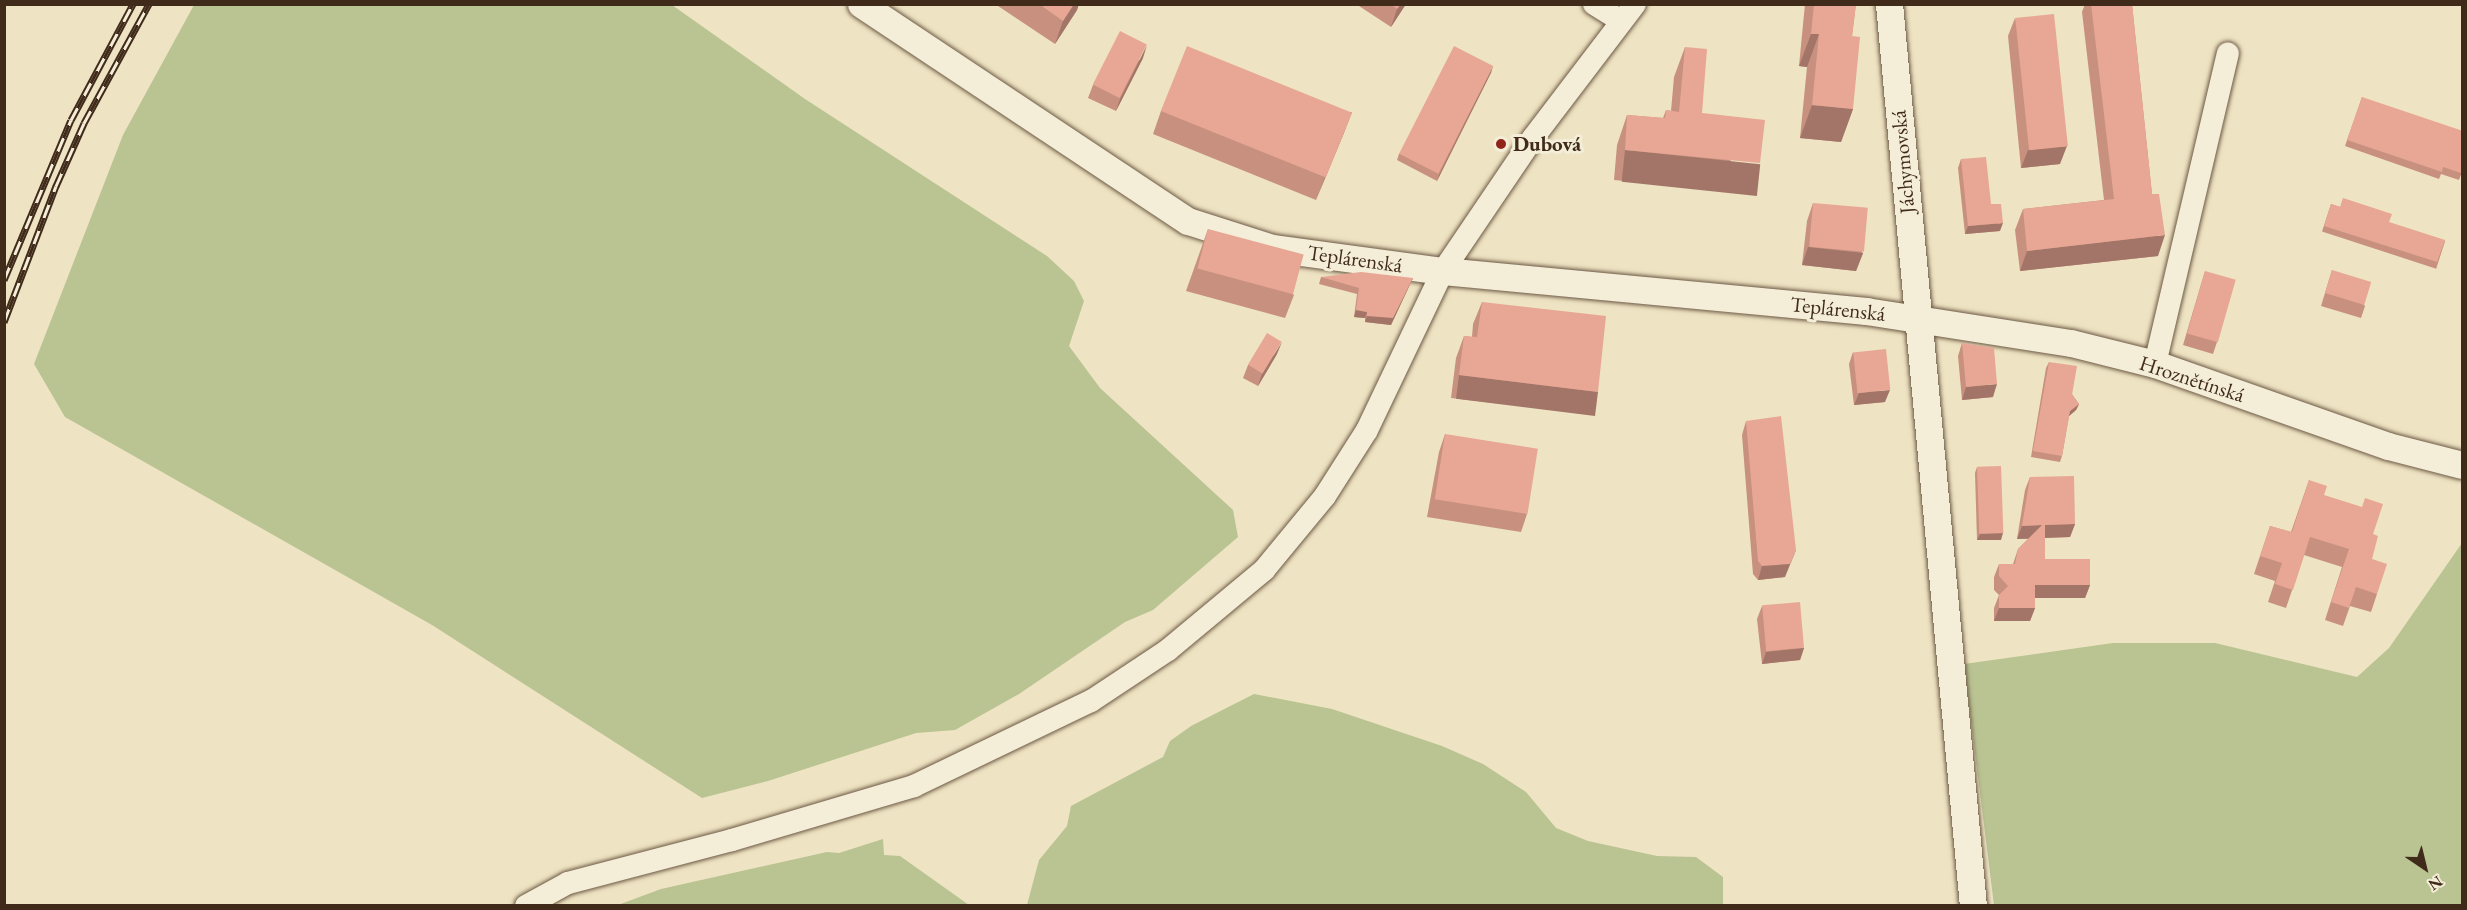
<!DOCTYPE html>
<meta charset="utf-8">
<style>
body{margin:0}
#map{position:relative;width:2467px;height:910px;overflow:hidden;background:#eee3c2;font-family:"EB Garamond",serif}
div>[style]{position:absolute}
.green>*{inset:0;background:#bac392}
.roads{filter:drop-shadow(0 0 2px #6c5945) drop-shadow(0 0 2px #6c5945)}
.minor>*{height:22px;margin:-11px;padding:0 11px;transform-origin:11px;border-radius:11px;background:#f4edd7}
.tertiary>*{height:27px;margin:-13.5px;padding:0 13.5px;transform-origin:13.5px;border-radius:13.5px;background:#f4edd7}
.rail>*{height:7px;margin-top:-3.5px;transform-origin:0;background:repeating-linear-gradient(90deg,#f4edd7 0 14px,#402b1b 0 28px);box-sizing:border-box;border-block:2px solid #402b1b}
.wall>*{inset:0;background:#c7907f;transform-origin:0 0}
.shaded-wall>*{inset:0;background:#a27568;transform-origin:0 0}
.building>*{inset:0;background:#e7a794;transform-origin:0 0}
.dots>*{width:16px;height:16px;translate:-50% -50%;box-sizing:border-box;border:3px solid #f4edd7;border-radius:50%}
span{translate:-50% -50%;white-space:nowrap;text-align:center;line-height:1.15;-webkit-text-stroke:6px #f4edd7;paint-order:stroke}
.poi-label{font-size:21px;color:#402b1b;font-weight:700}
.left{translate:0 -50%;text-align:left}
.street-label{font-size:21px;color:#402b1b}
.frame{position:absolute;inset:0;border:6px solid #402b1b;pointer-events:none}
.north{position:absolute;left:2395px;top:838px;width:60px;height:60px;-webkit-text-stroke:4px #f4edd7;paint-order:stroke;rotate:145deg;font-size:16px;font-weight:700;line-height:24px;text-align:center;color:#402b1b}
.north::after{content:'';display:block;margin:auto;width:21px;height:27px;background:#402b1b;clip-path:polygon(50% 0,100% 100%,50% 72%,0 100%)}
</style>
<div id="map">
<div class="green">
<i style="clip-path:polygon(194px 5px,672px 5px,805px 99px,1047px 256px,1074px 281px,1084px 301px,1069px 346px,1100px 388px,1233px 510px,1238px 537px,1153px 610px,1125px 622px,1019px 694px,955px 730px,916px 733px,768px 781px,702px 798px,432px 625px,65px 417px,34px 364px,123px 135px)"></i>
<i style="clip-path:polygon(2462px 543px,2462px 905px,1994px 905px,1964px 664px,2113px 643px,2215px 643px,2357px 677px,2389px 648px)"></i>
<i style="clip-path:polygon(1254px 694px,1332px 709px,1442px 746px,1483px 764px,1526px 792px,1556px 828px,1588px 841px,1657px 856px,1696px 857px,1723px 877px,1723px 905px,1027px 905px,1039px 860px,1067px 826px,1071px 806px,1163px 757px,1170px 741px,1191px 726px)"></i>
<i style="clip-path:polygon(883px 839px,884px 855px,900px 856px,969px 905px,618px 905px,661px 889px,827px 852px,839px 853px)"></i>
</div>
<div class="roads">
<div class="minor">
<i style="left:1594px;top:4px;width:32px;rotate:32deg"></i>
<i style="left:2155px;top:364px;width:319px;rotate:-76.8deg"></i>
<i style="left:526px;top:906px;width:48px;rotate:-28.7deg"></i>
<i style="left:568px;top:883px;width:170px;rotate:-14.7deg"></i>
<i style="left:732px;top:840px;width:190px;rotate:-16.5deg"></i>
<i style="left:914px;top:786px;width:196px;rotate:-25.7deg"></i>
<i style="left:1091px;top:701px;width:92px;rotate:-33.5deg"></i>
<i style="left:1168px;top:650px;width:125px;rotate:-39.8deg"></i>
<i style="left:1264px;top:570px;width:96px;rotate:-50.5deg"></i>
<i style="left:1325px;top:496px;width:78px;rotate:-57.5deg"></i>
<i style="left:1367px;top:430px;width:176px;rotate:-64.5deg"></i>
<i style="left:1443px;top:271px;width:161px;rotate:-55.9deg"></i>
<i style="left:1533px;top:138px;width:168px;rotate:-52.7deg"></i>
</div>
<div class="tertiary">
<i style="left:861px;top:4px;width:392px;rotate:33.6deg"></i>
<i style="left:1188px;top:221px;width:88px;rotate:17.8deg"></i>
<i style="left:1272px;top:248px;width:173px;rotate:7.7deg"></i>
<i style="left:1443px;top:271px;width:425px;rotate:5.4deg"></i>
<i style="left:1866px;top:311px;width:207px;rotate:8.9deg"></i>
<i style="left:2071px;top:343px;width:87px;rotate:14deg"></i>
<i style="left:2155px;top:364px;width:247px;rotate:19.4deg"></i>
<i style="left:2388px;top:446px;width:76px;rotate:14.4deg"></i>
<i style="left:1889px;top:4px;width:906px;rotate:84.68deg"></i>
</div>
</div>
<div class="rail">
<i style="left:4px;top:280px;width:173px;rotate:-67.3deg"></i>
<i style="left:71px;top:120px;width:132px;rotate:-61.9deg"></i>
<i style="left:4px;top:322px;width:146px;rotate:-69.1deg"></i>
<i style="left:56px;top:186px;width:69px;rotate:-66deg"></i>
<i style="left:84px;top:123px;width:136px;rotate:-61.4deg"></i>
</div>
<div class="wall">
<i style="clip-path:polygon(995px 4px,1079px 4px,1077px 10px,1055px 44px)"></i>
<i style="clip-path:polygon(1356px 4px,1406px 4px,1391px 27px)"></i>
<i style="clip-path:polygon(1805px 4px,1856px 4px,1852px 36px,1853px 109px,1841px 142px,1800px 138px,1807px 67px,1799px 66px)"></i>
<i style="clip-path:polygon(2085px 4px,2132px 4px,2152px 194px,2158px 256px,2020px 271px,2015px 230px,2023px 209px,2104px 200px,2082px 12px)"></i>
<i style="clip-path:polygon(2015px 18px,2060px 164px,2021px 168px,2008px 36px)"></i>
<i style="clip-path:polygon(1685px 47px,1702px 113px,1750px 193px,1614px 180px,1617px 145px,1627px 115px,1663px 118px,1666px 110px,1671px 111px,1674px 77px)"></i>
<i style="clip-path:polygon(1143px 58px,1116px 111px,1088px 98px,1093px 85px)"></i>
<i style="clip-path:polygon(1493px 66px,1437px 181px,1397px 160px,1399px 154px)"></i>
<i style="clip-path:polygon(2362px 97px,2463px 169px,2459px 180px,2441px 174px,2439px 179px,2345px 146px)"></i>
<i style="clip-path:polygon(1161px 111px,1352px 112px,1343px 135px,1316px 200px,1153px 134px)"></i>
<i style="clip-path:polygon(1961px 159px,1991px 204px,2000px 231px,1965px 234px,1958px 168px)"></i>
<i style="clip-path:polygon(1813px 203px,1863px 253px,1856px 271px,1802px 265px,1807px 221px)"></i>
<i style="left:2331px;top:204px;width:120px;height:29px;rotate:18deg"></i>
<i style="clip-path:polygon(1208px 229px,1294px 295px,1285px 318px,1186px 291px)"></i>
<i style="clip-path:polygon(2332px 270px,2365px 306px,2361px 318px,2321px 306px)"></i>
<i style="clip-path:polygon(2205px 271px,2217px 342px,2213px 354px,2183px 345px)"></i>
<i style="clip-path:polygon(1321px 277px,1413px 278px,1391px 325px,1365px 322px,1365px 318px,1354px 317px,1357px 294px,1319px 284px)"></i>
<i style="clip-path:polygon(1482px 302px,1598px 392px,1590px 414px,1451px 398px,1456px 358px,1464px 336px,1472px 337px,1473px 324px)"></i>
<i style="clip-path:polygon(1962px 343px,1993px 397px,1962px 400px,1958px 356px)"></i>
<i style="clip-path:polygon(1853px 352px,1885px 402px,1854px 405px,1849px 364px)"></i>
<i style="clip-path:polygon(1277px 354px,1258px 386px,1243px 378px,1248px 365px)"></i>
<i style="clip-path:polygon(2049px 362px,2079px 404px,2076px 410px,2069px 416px,2062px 456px,2060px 462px,2031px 457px,2046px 368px)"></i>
<i style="clip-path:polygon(1746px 421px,1785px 577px,1758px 580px,1753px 574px,1742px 435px)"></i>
<i style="clip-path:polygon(1445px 434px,1527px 514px,1521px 532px,1427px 517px,1439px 452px)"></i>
<i style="clip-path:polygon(1977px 467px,2001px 540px,1977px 540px,1975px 473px)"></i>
<i style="clip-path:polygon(2030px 477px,2075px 524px,2070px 537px,2045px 538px,2045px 559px,2090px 585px,2085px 598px,2035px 598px,2035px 608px,2030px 621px,1994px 621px,1994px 608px,1999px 595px,1994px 590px,1994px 577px,1999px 564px,2013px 564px,2018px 549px,2028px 539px,2017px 539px,2025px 490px)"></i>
<i style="clip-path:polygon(2309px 480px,2324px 495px,2373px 534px,2372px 559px,2377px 594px,2371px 612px,2350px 606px,2343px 626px,2325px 620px,2342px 567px,2304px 555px,2286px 608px,2268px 602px,2275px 581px,2254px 574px,2270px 526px,2291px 532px)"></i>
<i style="clip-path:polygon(1762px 606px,1804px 648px,1800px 660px,1762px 664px,1757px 619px)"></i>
</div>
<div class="shaded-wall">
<i style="clip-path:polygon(1074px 4px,1079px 4px,1077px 10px,1055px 44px,1063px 21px)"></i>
<i style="clip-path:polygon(1401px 4px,1406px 4px,1391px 27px,1397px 9px)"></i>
<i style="clip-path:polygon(1811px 34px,1819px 34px,1807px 67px,1799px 66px)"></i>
<i style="clip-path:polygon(1147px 45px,1143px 58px,1116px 111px,1120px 99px)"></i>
<i style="clip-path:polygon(1493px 66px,1491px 73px,1437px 181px,1439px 175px)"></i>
<i style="clip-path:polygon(1812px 105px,1853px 109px,1841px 142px,1800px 138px)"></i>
<i style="clip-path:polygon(1352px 112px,1343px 135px,1316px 200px,1325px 177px)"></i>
<i style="clip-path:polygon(2067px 146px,2060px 164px,2021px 168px,2028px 150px)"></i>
<i style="left:1625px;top:150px;width:136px;height:32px;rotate:6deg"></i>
<i style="clip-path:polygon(2003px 223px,2000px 231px,1965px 234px,1968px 226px)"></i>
<i style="clip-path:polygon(2165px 235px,2158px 256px,2020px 271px,2027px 251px)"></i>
<i style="clip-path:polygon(1808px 247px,1863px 253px,1856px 271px,1802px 265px)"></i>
<i style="clip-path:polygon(1413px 278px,1391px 325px,1365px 322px,1367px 316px)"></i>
<i style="clip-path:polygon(1356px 310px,1367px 312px,1365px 318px,1354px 317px)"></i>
<i style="clip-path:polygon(1282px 342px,1277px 354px,1258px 386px,1262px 374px)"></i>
<i style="left:1459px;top:375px;width:140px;height:24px;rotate:7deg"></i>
<i style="clip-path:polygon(1997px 384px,1993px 397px,1962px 400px,1966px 387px)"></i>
<i style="clip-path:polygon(1890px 390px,1885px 402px,1854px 405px,1859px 393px)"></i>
<i style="clip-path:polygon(2079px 404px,2076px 410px,2068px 417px,2070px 411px)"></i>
<i style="clip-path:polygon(2075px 524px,2070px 537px,2040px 538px,2045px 525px)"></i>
<i style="clip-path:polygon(2042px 525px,2037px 538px,2017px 539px,2022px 526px)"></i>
<i style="clip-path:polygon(2003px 533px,2001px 540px,1977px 540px,1980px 534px)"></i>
<i style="clip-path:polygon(1796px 550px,1785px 577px,1758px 580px,1762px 566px)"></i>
<i style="clip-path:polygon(2035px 585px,2090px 585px,2085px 598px,2030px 598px)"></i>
<i style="clip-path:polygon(1999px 608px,2035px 608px,2030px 621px,1994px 621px)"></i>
<i style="clip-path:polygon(1804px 648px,1800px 660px,1762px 664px,1766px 652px)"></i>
</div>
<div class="building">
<i style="clip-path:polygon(1039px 4px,1074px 4px,1063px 21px)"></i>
<i style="clip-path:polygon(1390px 4px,1401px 4px,1397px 9px)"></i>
<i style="clip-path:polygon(1814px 4px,1856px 4px,1852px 36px,1860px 37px,1853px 109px,1812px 105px,1819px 34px,1811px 34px)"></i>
<i style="clip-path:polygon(2091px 4px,2132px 4px,2152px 194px,2159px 194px,2165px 235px,2027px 251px,2023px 209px,2114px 199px)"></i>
<i style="left:2054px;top:14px;width:133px;height:39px;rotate:84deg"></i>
<i style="left:1120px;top:31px;width:30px;height:60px;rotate:27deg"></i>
<i style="left:1187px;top:46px;width:178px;height:70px;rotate:22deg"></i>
<i style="left:1454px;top:46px;width:44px;height:121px;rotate:27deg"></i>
<i style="clip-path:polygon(1685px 47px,1707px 49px,1702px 113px,1765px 120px,1760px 163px,1625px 150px,1627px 115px,1665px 118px,1666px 110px,1679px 112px)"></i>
<i style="clip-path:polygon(2362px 97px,2463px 131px,2463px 169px,2461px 173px,2443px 167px,2442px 172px,2347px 140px)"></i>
<i style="clip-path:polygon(1986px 157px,1991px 204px,2001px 204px,2003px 223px,1968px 226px,1961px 159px)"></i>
<i style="clip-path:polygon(2343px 198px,2392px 214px,2389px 222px,2445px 240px,2437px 262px,2324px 226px,2331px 204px,2340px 207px)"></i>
<i style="left:1813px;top:203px;width:55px;height:44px;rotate:5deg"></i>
<i style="left:1208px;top:229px;width:99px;height:41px;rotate:15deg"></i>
<i style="left:2332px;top:270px;width:41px;height:24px;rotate:17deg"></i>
<i style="left:2205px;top:271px;width:32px;height:65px;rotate:16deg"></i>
<i style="clip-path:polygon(1361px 272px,1413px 278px,1393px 318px,1367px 316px,1367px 312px,1356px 310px,1359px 288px,1321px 277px)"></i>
<i style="clip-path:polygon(1482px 302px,1606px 316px,1598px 392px,1459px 375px,1464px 336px,1477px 337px)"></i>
<i style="left:1267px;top:333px;width:17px;height:37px;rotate:31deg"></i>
<i style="clip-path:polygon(1962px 343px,1994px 348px,1997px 384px,1966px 387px)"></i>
<i style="left:1886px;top:349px;width:41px;height:33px;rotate:84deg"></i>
<i style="clip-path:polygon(2049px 362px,2077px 366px,2072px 395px,2079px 404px,2070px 411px,2062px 456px,2033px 451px)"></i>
<i style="clip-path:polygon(1781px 416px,1796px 550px,1790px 564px,1762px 566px,1758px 561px,1746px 421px)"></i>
<i style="left:1445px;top:434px;width:94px;height:66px;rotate:9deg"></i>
<i style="left:2001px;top:466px;width:67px;height:24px;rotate:88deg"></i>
<i style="clip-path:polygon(2074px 476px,2075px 524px,2045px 525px,2045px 559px,2090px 559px,2090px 585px,2035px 585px,2035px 608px,1999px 608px,1999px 595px,2008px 586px,1999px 576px,1999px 564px,2015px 564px,2018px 549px,2042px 525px,2022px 526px,2030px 477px)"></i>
<i style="clip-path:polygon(2309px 480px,2327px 486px,2324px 495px,2362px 507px,2365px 498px,2383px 504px,2373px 534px,2378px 536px,2372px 559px,2387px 564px,2377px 594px,2356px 587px,2349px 608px,2331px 602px,2349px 549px,2310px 537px,2293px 590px,2275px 584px,2282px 563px,2260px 556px,2270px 526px,2292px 532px)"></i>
<i style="left:1800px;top:602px;width:46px;height:38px;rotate:85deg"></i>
</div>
<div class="dots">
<i style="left:1501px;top:144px;background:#8f2418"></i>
</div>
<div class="poi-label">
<span class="left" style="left:1513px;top:144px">Dubová</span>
</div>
<div class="street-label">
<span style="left:1903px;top:162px;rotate:-95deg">Jáchymovská</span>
<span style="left:1355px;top:259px;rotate:8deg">Teplárenská</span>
<span style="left:1838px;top:309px;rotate:6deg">Teplárenská</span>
<span style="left:2192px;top:379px;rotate:18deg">Hroznětínská</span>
</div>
<div class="frame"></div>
<div class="north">N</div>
</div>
